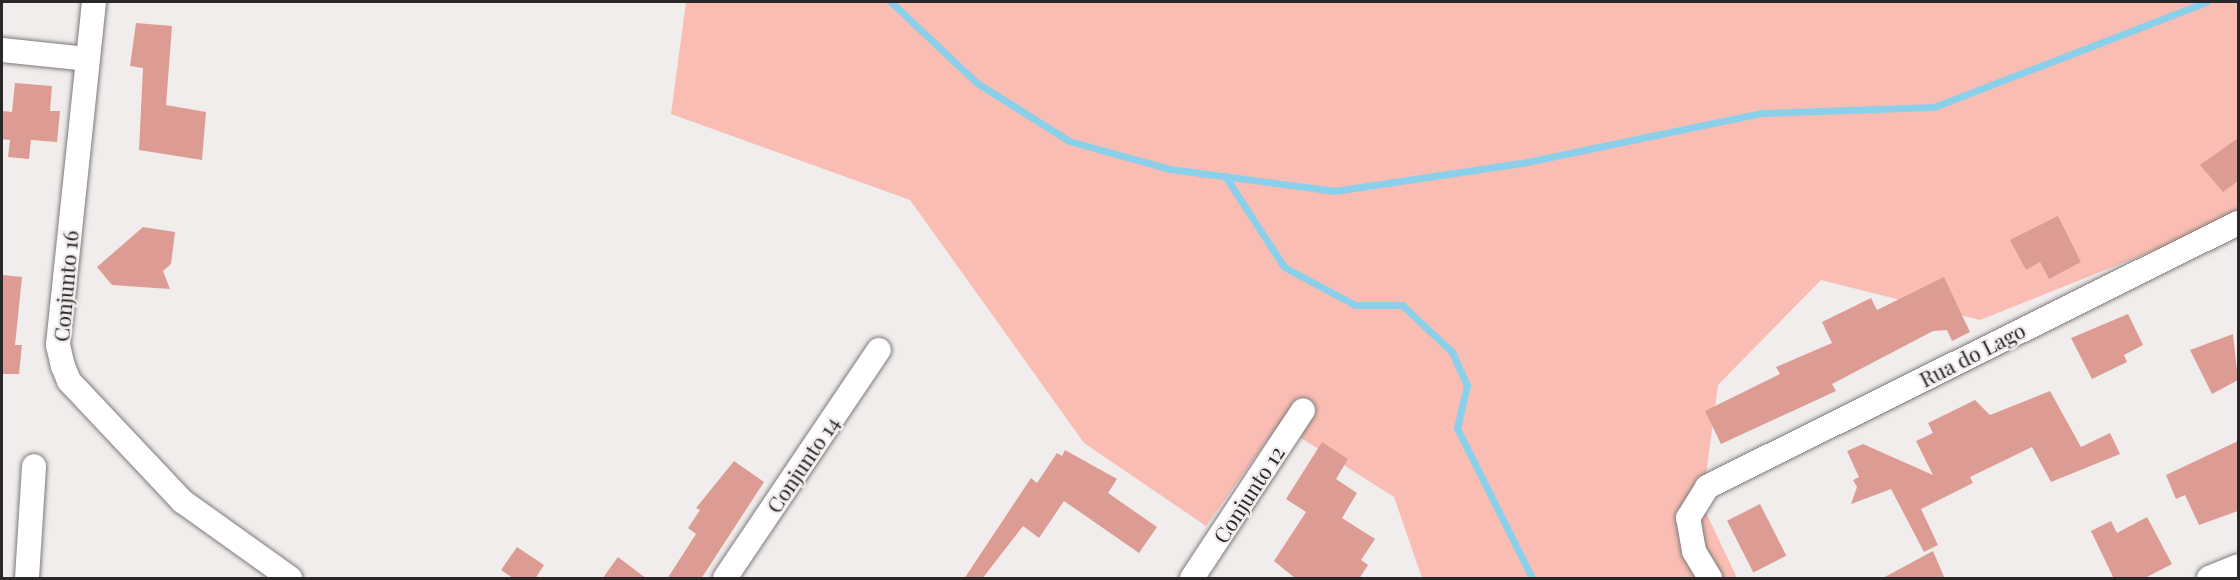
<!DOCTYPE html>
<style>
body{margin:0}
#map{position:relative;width:2240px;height:580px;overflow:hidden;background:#f1edec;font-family:"Playfair Display",serif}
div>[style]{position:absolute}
.green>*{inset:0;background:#fabdb4}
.stream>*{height:7px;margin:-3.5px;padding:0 3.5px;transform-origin:3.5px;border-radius:3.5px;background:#8bd0eb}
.building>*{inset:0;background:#dd9c93;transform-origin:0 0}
.roads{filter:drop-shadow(0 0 2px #7e7a79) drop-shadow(0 0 2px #7e7a79)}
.street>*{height:24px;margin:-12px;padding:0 12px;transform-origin:12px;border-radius:12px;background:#fff}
span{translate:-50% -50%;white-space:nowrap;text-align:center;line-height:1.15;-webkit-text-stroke:4.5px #f1edec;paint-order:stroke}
.street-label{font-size:21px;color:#292727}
.frame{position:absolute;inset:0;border:3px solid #292727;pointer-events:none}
</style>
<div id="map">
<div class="green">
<i style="clip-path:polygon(686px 2px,2238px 2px,2238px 217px,1980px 320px,1821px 280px,1718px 385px,1702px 504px,1737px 578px,1422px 578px,1394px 497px,1279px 424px,1206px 526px,1084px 443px,910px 200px,671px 114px)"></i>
</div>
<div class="stream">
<i style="left:891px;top:2px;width:118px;rotate:43.3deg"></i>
<i style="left:977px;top:83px;width:109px;rotate:32.2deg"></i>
<i style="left:1069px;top:141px;width:105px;rotate:15.5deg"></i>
<i style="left:1170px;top:169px;width:165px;rotate:7.6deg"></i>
<i style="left:1334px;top:191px;width:195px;rotate:-8.5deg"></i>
<i style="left:1527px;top:162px;width:240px;rotate:-11.8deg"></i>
<i style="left:1762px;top:113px;width:172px;rotate:-2deg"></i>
<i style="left:1934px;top:107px;width:292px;rotate:-21.1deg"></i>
<i style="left:1225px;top:176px;width:108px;rotate:57deg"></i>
<i style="left:1284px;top:267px;width:81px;rotate:28.2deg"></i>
<i style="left:1355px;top:305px;width:47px"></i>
<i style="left:1402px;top:305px;width:69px;rotate:43.2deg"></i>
<i style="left:1452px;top:352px;width:36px;rotate:66deg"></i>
<i style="left:1467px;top:385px;width:44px;rotate:103.1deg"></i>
<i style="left:1457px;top:428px;width:168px;rotate:63.4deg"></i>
</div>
<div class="building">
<i style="clip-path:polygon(136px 23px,172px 26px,166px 105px,206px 112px,202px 160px,139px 150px,143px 68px,130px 66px)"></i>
<i style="clip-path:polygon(15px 83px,52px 86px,50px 111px,60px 111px,57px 142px,31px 140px,29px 159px,8px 157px,10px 140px,2px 139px,2px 111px,12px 112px)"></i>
<i style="clip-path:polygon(2238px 138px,2238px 181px,2223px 192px,2200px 165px)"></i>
<i style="clip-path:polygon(2058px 216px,2081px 262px,2049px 279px,2040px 262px,2026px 270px,2010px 240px)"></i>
<i style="clip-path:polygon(143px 227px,175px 232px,171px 264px,163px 271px,170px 289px,112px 285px,97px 267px)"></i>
<i style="clip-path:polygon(2px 275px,22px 277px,15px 345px,22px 345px,19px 374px,2px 374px)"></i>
<i style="clip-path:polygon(1944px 277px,1970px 332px,1952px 341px,1947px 330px,1933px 331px,1832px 384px,1836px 391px,1721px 444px,1705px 411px,1780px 374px,1776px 367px,1832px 343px,1822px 322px,1871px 298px,1877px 310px)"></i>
<i style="clip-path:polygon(2128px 314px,2143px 345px,2124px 355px,2127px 362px,2092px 379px,2071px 338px)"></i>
<i style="clip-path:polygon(2233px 334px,2238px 380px,2212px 394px,2190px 350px)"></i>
<i style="clip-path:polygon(2050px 391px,2081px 447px,2110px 433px,2120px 454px,2051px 482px,2032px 447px,1970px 477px,1973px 483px,1921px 509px,1938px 545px,1924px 552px,1891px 489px,1851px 504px,1857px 487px,1853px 480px,1859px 477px,1847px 451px,1863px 444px,1933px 475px,1916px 441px,1933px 433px,1928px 423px,1975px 400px,1990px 415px)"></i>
<i style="clip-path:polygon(2238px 441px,2238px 511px,2199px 525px,2185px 495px,2176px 499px,2166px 475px)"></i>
<i style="clip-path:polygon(1322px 442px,1348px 459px,1336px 479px,1357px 493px,1342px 518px,1375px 539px,1361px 560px,1368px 565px,1359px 579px,1296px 579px,1274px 561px,1306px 512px,1286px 499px)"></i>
<i style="clip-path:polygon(1065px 450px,1117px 479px,1108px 493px,1157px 527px,1139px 553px,1064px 501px,1039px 538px,1023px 526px,982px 579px,964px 579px,1031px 478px,1037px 483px,1057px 453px,1062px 456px)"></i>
<i style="clip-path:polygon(734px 461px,764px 482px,701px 579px,667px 579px,696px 534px,688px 528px,700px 510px,696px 508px)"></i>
<i style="left:1760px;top:504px;width:58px;height:37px;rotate:63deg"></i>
<i style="clip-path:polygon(2147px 517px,2172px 564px,2143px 579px,2114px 579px,2091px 531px,2111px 521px,2117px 533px)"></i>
<i style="clip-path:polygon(517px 547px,544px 565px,535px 579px,514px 579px,501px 570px)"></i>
<i style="clip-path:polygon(1933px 551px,1945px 579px,1881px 579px)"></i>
<i style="clip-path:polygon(618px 557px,647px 579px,602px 579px)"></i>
</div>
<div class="roads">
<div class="street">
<i style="left:94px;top:2px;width:345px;rotate:96deg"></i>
<i style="left:58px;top:345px;width:22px;rotate:77deg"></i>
<i style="left:63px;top:366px;width:16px;rotate:68deg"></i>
<i style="left:69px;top:381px;width:165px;rotate:46.7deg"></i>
<i style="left:182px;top:501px;width:133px;rotate:35.5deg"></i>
<i style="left:2px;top:50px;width:85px;rotate:6deg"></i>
<i style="left:27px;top:578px;width:112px;rotate:-86.4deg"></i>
<i style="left:725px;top:578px;width:275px;rotate:-56deg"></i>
<i style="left:1192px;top:578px;width:201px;rotate:-56.5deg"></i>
<i style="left:1710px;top:578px;width:31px;rotate:-121deg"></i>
<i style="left:1694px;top:551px;width:34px;rotate:-100deg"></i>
<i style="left:1688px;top:518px;width:36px;rotate:-58deg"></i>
<i style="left:1707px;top:487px;width:593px;rotate:-26.44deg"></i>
<i style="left:2209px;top:578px;width:31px;rotate:-22deg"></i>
</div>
</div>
<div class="street-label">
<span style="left:65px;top:286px;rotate:-85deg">Conjunto 16</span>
<span style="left:1972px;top:354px;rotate:-27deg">Rua do Lago</span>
<span style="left:802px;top:464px;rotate:-56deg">Conjunto 14</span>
<span style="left:1248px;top:494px;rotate:-57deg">Conjunto 12</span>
</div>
<div class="frame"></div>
</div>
